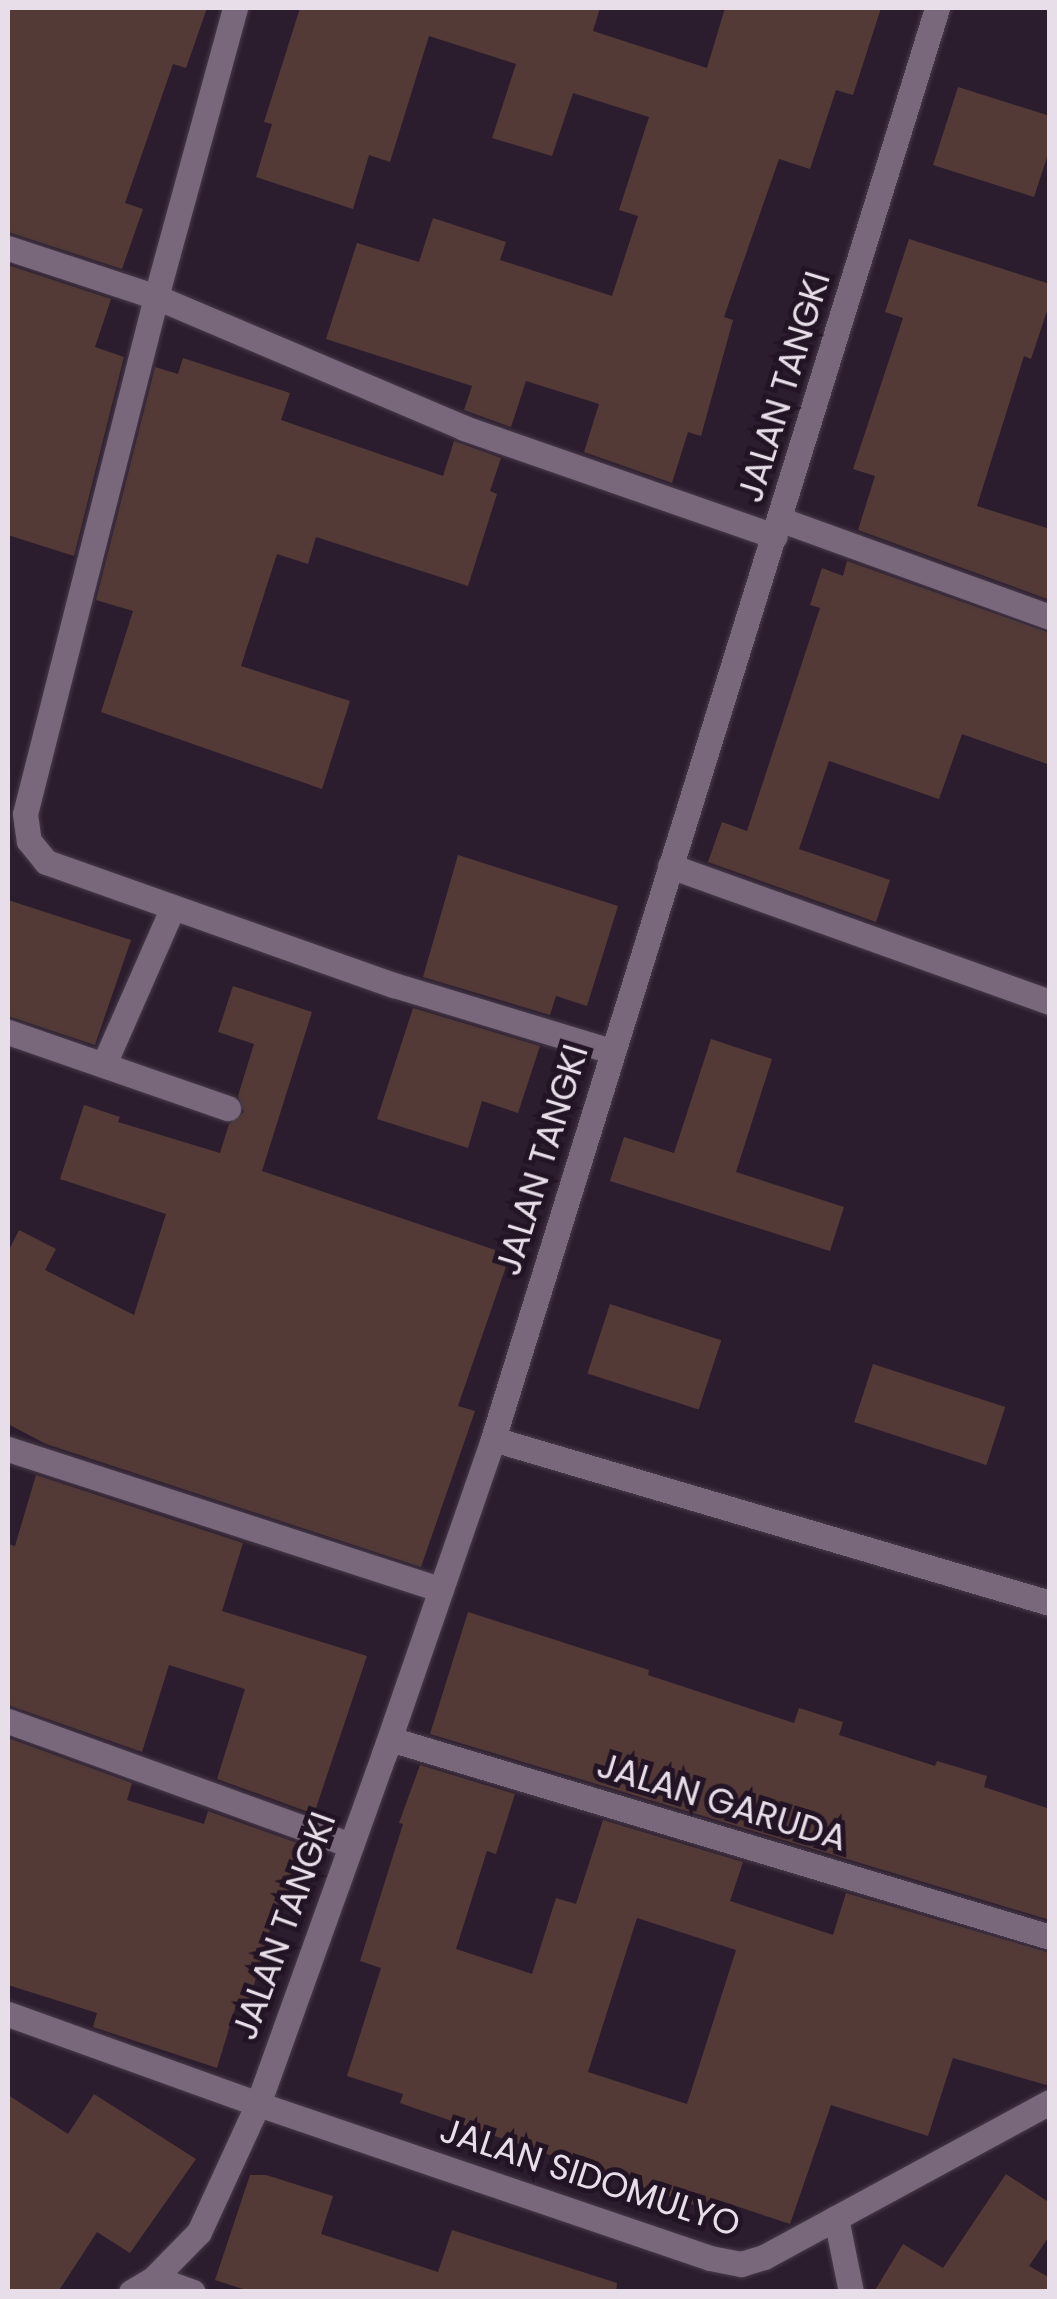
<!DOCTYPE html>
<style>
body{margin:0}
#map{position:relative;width:1057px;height:2299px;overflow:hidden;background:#2c1d2e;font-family:Poppins,sans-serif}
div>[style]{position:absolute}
.building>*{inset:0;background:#533a37;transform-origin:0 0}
.roads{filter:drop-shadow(0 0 2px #473b49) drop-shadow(0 0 2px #473b49)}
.minor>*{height:25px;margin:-12.5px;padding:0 12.5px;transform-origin:12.5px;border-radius:12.5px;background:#79677b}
span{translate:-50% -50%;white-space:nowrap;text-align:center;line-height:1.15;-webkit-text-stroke:10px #221424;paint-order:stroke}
.street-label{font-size:35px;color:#e8dee9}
.frame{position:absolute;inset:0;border:10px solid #e8dee9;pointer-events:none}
</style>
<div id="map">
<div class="building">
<i style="clip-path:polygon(8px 8px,207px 8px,186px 68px,173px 64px,125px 203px,143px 209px,122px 269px,8px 232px)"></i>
<i style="clip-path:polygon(300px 8px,600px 8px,593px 31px,707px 68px,725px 8px,881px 8px,853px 95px,836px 90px,810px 169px,779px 159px,724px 317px,733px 320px,701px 436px,688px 432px,672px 483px,584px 452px,599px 404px,526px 381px,511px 427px,464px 410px,472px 386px,326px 339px,357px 243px,419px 262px,433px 218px,506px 242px,500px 260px,612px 296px,638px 216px,619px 210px,649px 117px,573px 93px,552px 156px,492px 138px,516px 64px,429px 36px,390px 162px,369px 155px,353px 209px,256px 177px,272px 124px,264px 122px)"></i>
<i style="clip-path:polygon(958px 87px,1050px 116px,1050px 148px,1034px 197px,933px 165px)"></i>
<i style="clip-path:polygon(909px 239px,1050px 284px,1050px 302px,1031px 359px,1024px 356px,977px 506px,1050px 529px,1050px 600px,858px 530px,875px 476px,853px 469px,903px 318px,885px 312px)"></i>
<i style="clip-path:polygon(8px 265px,111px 299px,95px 347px,124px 357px,74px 556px,8px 535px)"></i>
<i style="clip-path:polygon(183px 358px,290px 393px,281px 420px,443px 476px,454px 441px,501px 458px,490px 491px,497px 494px,468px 586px,316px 537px,308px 564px,277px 554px,241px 666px,350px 701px,322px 789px,101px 712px,133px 611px,96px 600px,155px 367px,178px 374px)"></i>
<i style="clip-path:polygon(847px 561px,1050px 633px,1050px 765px,962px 734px,939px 799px,829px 761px,799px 849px,890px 880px,876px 922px,708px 862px,722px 822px,747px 831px,820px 608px,810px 605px,822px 568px,843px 576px)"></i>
<i style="clip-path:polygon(458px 855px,618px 906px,587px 1006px,556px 996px,550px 1015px,423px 977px)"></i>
<i style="clip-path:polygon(8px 900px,131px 940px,95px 1045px,8px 1016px)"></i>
<i style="clip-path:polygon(233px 986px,312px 1012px,262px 1171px,510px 1255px,458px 1406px,475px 1411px,421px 1567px,46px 1444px,8px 1424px,8px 1252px,19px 1230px,56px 1249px,45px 1270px,134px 1315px,166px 1214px,60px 1179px,84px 1105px,120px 1117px,118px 1122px,220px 1153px,229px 1124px,244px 1112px,238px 1096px,254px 1044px,218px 1032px)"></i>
<i style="clip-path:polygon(413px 1008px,540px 1046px,518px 1113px,482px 1101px,468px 1148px,377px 1119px)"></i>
<i style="clip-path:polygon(711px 1039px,772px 1059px,736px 1172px,844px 1207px,830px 1251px,610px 1181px,624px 1137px,674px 1153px)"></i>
<i style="left:610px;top:1304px;width:117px;height:73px;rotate:18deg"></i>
<i style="left:873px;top:1364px;width:139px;height:61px;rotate:18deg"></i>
<i style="clip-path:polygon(36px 1475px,243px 1543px,222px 1611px,367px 1656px,314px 1814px,217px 1779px,245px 1689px,169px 1665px,142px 1752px,8px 1705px,8px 1544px,15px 1546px)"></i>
<i style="clip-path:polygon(468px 1612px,649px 1670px,648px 1675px,794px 1723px,799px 1708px,843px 1722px,839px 1735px,935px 1766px,937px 1761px,987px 1776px,984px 1787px,1050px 1809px,1050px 1920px,430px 1734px)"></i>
<i style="clip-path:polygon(8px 1738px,132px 1783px,127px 1800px,204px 1824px,208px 1811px,303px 1845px,278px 1928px,271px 1926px,246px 2012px,235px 2009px,217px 2068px,93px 2027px,97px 2013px,8px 1985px)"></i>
<i style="clip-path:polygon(evenodd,420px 1765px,515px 1794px,496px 1854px,487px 1851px,456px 1949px,532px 1974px,556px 1898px,576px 1904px,603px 1820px,743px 1862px,730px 1901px,833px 1935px,846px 1893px,1050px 1953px,1050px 2086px,953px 2058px,928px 2136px,831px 2105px,790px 2224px,724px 2202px,720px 2214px,400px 2103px,403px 2094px,347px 2076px,381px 1968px,360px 1961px,403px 1824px,399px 1823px,420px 1765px,637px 1918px,736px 1950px,687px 2104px,588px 2072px,637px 1918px)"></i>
<i style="clip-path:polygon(94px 2094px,196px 2159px,130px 2253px,97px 2232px,58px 2292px,8px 2292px,8px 2095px,68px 2134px)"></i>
<i style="clip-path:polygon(1006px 2174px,1050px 2203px,1050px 2235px,1029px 2266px,1050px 2278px,1050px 2292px,874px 2292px,903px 2244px,943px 2268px)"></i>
<i style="clip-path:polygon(250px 2175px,266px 2175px,333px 2196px,321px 2234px,438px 2272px,452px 2230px,617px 2283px,616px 2292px,252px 2292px,215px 2280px)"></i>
</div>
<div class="roads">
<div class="minor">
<i style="left:235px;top:8px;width:300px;rotate:105.3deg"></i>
<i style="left:156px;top:297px;width:533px;rotate:104.22deg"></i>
<i style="left:25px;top:814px;width:27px;rotate:82deg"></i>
<i style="left:29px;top:841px;width:27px;rotate:51deg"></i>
<i style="left:46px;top:862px;width:369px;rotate:19.5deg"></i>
<i style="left:394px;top:985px;width:227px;rotate:16.9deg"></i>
<i style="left:8px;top:248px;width:156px;rotate:18.3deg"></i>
<i style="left:156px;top:297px;width:335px;rotate:23deg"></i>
<i style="left:464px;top:428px;width:329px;rotate:19.2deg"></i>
<i style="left:779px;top:519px;width:288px;rotate:19.9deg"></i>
<i style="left:670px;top:866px;width:404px;rotate:19.7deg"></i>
<i style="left:8px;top:1032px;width:233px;rotate:19.1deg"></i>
<i style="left:104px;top:1064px;width:171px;rotate:-66.3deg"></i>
<i style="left:493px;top:1439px;width:581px;rotate:16.41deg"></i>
<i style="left:8px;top:1449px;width:455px;rotate:18deg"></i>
<i style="left:8px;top:1721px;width:365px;rotate:19.9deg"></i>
<i style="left:384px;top:1754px;width:16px;rotate:-68deg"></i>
<i style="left:390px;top:1739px;width:689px;rotate:16.7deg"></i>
<i style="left:8px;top:2014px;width:266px;rotate:19.8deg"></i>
<i style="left:258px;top:2104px;width:478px;rotate:18.8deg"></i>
<i style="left:710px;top:2258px;width:32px;rotate:11deg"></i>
<i style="left:741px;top:2264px;width:24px;rotate:-17deg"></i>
<i style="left:764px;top:2257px;width:325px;rotate:-28.5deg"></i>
<i style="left:836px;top:2218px;width:76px;rotate:78.5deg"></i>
<i style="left:154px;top:2278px;width:41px;rotate:19.7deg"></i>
<i style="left:131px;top:2292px;width:27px;rotate:-31deg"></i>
<i style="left:154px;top:2278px;width:64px;rotate:-45.6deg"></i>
<i style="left:199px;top:2232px;width:141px;rotate:-65.3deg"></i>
<i style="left:258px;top:2104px;width:372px;rotate:-70.2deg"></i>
<i style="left:384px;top:1754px;width:333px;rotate:-70.9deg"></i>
<i style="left:493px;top:1439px;width:1498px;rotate:-72.76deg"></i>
</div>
</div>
<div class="street-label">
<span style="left:784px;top:387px;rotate:-73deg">JALAN TANGKI</span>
<span style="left:542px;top:1160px;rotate:-73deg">JALAN TANGKI</span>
<span style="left:722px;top:1802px;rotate:17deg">JALAN GARUDA</span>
<span style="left:284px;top:1926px;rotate:-70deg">JALAN TANGKI</span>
<span style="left:590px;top:2177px;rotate:18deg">JALAN SIDOMULYO</span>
</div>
<div class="frame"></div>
</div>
